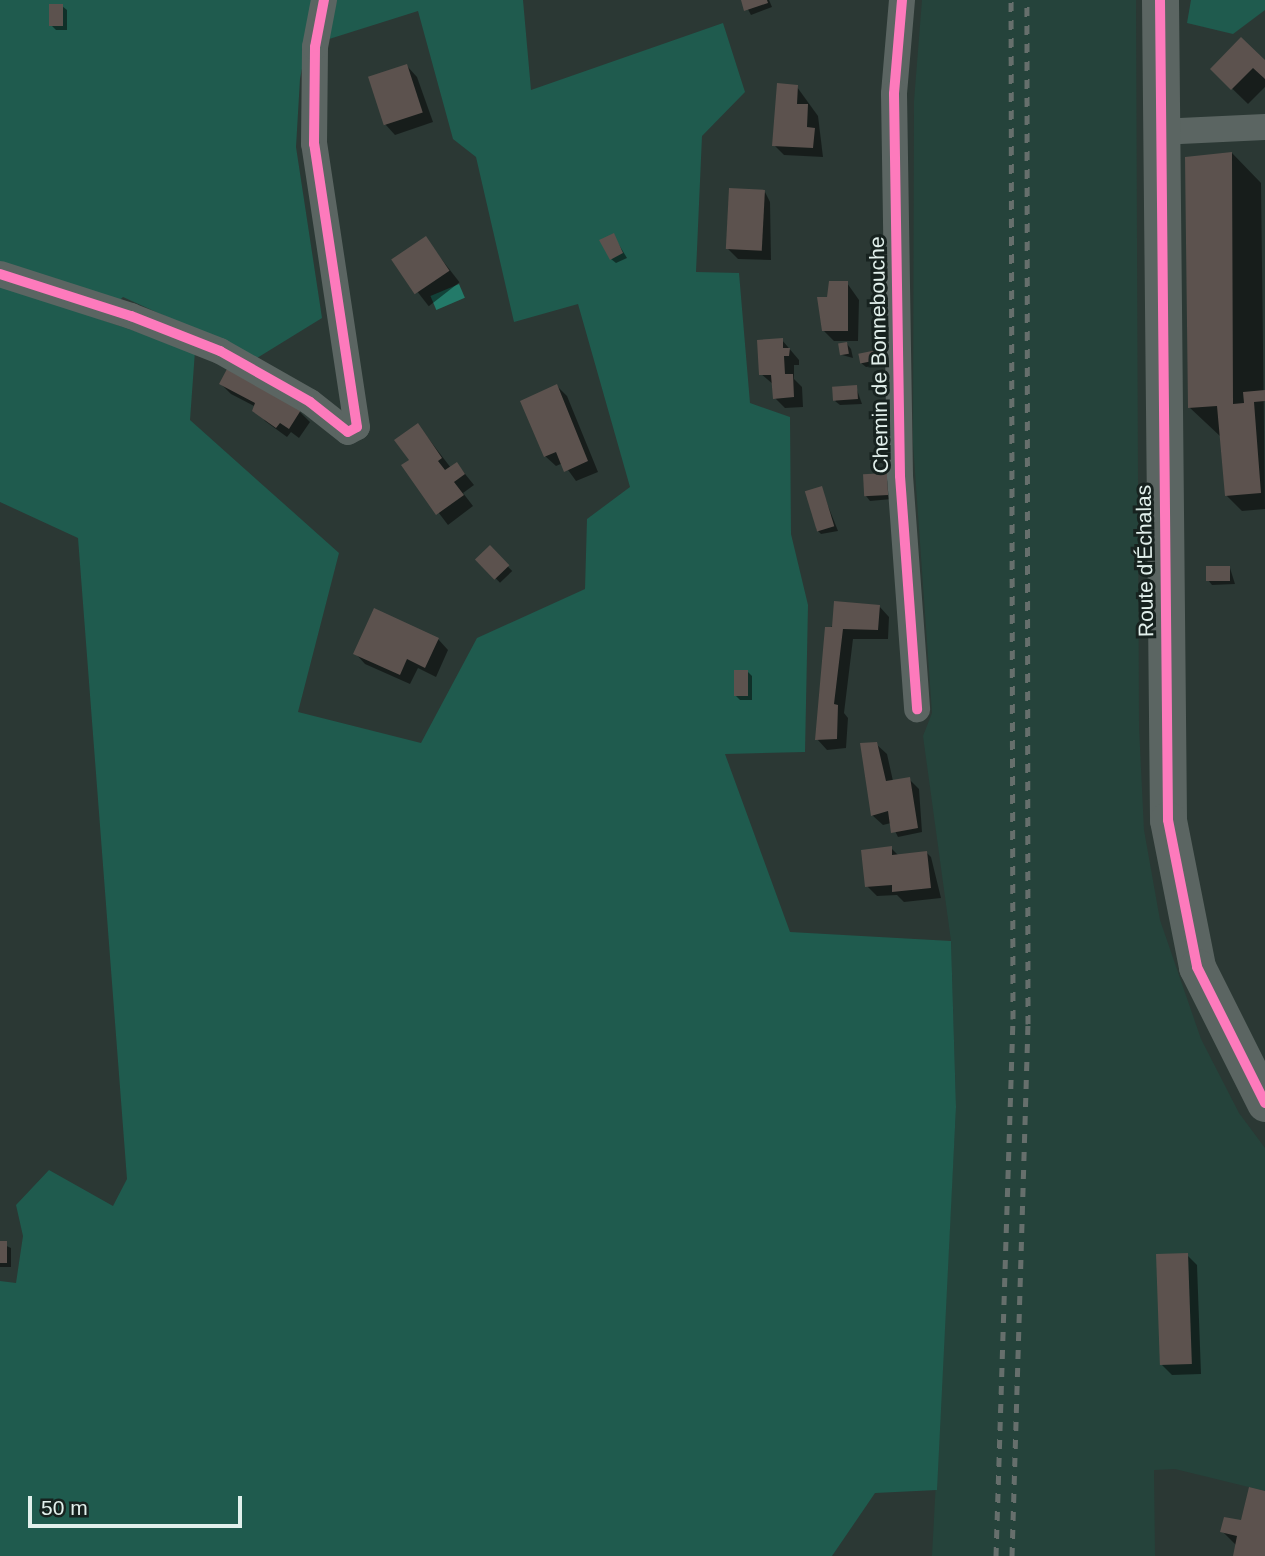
<!DOCTYPE html>
<meta charset="utf-8">
<style>
body{margin:0}
#map{position:relative;width:1265px;height:1556px;overflow:hidden;background:#2b3834;font-family:Arial,sans-serif}
div>[style]{position:absolute}
.built>*{inset:0;background:#25433b}
.green>*{inset:0;background:#1f5b4e}
.water>*{inset:0;background:#237a69;transform-origin:0 0}
.shadow>*{inset:0;background:#0007;transform-origin:0 0}
.building>*{inset:0;background:#5c524e;transform-origin:0 0}
.street>*{height:26px;margin:-13px;padding:0 13px;transform-origin:13px;border-radius:13px;background:#5b6562}
.secondary>*{height:37px;margin:-18.5px;padding:0 18.5px;transform-origin:18.5px;border-radius:18.5px;background:#5b6562}
.rail>*{height:5px;margin-top:-2.5px;transform-origin:0;background:repeating-linear-gradient(90deg,#666f6c 0 9px,transparent 0 18px)}
.cycleway>*{height:10px;margin:-5px;padding:0 5px;transform-origin:5px;border-radius:5px;background:#fd7abc}
span{translate:-50% -50%;white-space:nowrap;text-align:center;line-height:1.15;-webkit-text-stroke:6px #17221f;paint-order:stroke}
.street-label{font-size:21px;color:#e2f0ec}
.scale{position:absolute;left:28px;top:1496px;width:214px;height:32px;box-sizing:border-box;border:4px solid #e2f0ec;border-top:0;padding-left:9px;font-size:21px;line-height:24px;white-space:nowrap;color:#e2f0ec;-webkit-text-stroke:5px #17221f;paint-order:stroke}
</style>
<div id="map">
<div class="built">
<i style="clip-path:polygon(922px 0,1136px 0,1139px 727px,1144px 830px,1160px 920px,1201px 1039px,1239px 1113px,1265px 1148px,1265px 1491px,1175px 1469px,1154px 1470px,1155px 1556px,932px 1556px,956px 1107px,951px 941px,923px 736px,932px 713px,913px 443px,914px 101px)"></i>
</div>
<div class="green">
<i style="clip-path:polygon(0 0,315px 0,300px 79px,296px 147px,322px 318px,257px 358px,123px 297px,99px 319px,195px 351px,190px 420px,339px 553px,298px 712px,421px 743px,477px 638px,585px 589px,587px 519px,630px 487px,578px 304px,514px 322px,476px 157px,453px 139px,418px 11px,326px 40px,337px 0,523px 0,531px 90px,723px 23px,745px 92px,702px 136px,696px 272px,739px 273px,750px 403px,790px 417px,791px 534px,808px 605px,805px 752px,725px 754px,790px 932px,951px 941px,956px 1107px,937px 1490px,875px 1493px,832px 1556px,0 1556px,0 1281px,16px 1283px,23px 1236px,16px 1205px,49px 1170px,113px 1206px,127px 1179px,78px 538px,0 502px)"></i>
<i style="clip-path:polygon(1191px 0,1265px 0,1265px 10px,1233px 34px,1187px 23px)"></i>
</div>
<div class="water">
<i style="left:459px;top:284px;width:15px;height:31px;rotate:67deg"></i>
</div>
<div class="shadow">
<i style="clip-path:polygon(743px 0,769px 0,772px 7px,751px 15px)"></i>
<i style="clip-path:polygon(62px 6px,67px 10px,67px 30px,56px 30px,51px 25px)"></i>
<i style="clip-path:polygon(1265px 63px,1265px 87px,1248px 104px,1212px 69px)"></i>
<i style="clip-path:polygon(407px 66px,417px 77px,433px 122px,395px 135px,385px 124px)"></i>
<i style="clip-path:polygon(797px 87px,818px 116px,823px 157px,784px 155px,774px 145px)"></i>
<i style="clip-path:polygon(1232px 153px,1261px 183px,1265px 509px,1242px 511px,1226px 495px,1221px 437px,1189px 407px)"></i>
<i style="clip-path:polygon(765px 192px,770px 202px,771px 260px,738px 259px,727px 248px)"></i>
<i style="clip-path:polygon(613px 235px,627px 258px,616px 263px,611px 259px)"></i>
<i style="left:425px;top:238px;width:56px;height:39px;rotate:52deg"></i>
<i style="clip-path:polygon(847px 283px,859px 300px,858px 341px,834px 341px,824px 331px,819px 299px,829px 299px)"></i>
<i style="clip-path:polygon(782px 340px,799px 360px,799px 365px,794px 365px,794px 379px,802px 387px,803px 407px,785px 408px,775px 398px,774px 385px,761px 374px)"></i>
<i style="clip-path:polygon(847px 344px,851px 349px,853px 358px,842px 355px)"></i>
<i style="clip-path:polygon(876px 352px,882px 365px,866px 367px,861px 363px)"></i>
<i style="clip-path:polygon(227px 371px,300px 412px,310px 422px,299px 438px,291px 432px,287px 437px,265px 421px,256px 407px,231px 394px,221px 384px)"></i>
<i style="clip-path:polygon(557px 386px,567px 396px,598px 472px,576px 481px,563px 463px,556px 466px,545px 456px)"></i>
<i style="clip-path:polygon(856px 387px,862px 404px,840px 405px,835px 401px)"></i>
<i style="clip-path:polygon(418px 425px,451px 468px,457px 464px,474px 485px,463px 493px,473px 506px,448px 525px,403px 466px,411px 460px)"></i>
<i style="clip-path:polygon(887px 475px,892px 499px,870px 501px,866px 496px)"></i>
<i style="clip-path:polygon(821px 488px,838px 531px,821px 534px,816px 529px)"></i>
<i style="left:490px;top:548px;width:32px;height:17px;rotate:46deg"></i>
<i style="clip-path:polygon(1230px 568px,1235px 584px,1212px 585px,1208px 580px)"></i>
<i style="clip-path:polygon(879px 606px,889px 617px,888px 639px,853px 639px,844px 713px,848px 718px,846px 748px,827px 750px,817px 739px,826px 629px)"></i>
<i style="clip-path:polygon(438px 639px,448px 650px,436px 677px,418px 668px,410px 684px,365px 664px,355px 653px)"></i>
<i style="clip-path:polygon(748px 672px,752px 676px,752px 700px,740px 700px,735px 695px)"></i>
<i style="clip-path:polygon(876px 744px,887px 754px,893px 781px,909px 779px,919px 789px,922px 832px,898px 837px,891px 823px,883px 825px,872px 815px)"></i>
<i style="clip-path:polygon(891px 848px,899px 856px,926px 852px,931px 857px,941px 898px,904px 902px,897px 895px,877px 896px,867px 886px)"></i>
<i style="clip-path:polygon(0 1243px,11px 1248px,11px 1267px,0 1267px)"></i>
<i style="clip-path:polygon(1187px 1255px,1197px 1265px,1201px 1374px,1172px 1375px,1162px 1365px)"></i>
<i style="clip-path:polygon(1265px 1493px,1265px 1556px,1235px 1556px,1237px 1546px,1222px 1531px,1242px 1522px)"></i>
</div>
<div class="building">
<i style="clip-path:polygon(741px 0,767px 0,768px 3px,744px 11px)"></i>
<i style="left:49px;top:4px;width:14px;height:22px"></i>
<i style="clip-path:polygon(1241px 37px,1265px 60px,1265px 79px,1253px 68px,1231px 90px,1210px 69px)"></i>
<i style="left:407px;top:64px;width:51px;height:41px;rotate:72deg"></i>
<i style="clip-path:polygon(777px 83px,798px 85px,797px 104px,808px 104px,807px 127px,815px 128px,813px 148px,772px 146px)"></i>
<i style="clip-path:polygon(1232px 152px,1233px 404px,1244px 403px,1243px 392px,1265px 390px,1265px 401px,1254px 402px,1261px 493px,1225px 496px,1217px 406px,1188px 408px,1185px 157px)"></i>
<i style="left:729px;top:188px;width:36px;height:61px;rotate:3deg"></i>
<i style="clip-path:polygon(614px 233px,623px 253px,610px 260px,599px 240px)"></i>
<i style="left:426px;top:236px;width:42px;height:42px;rotate:56deg"></i>
<i style="clip-path:polygon(829px 281px,848px 281px,848px 331px,822px 331px,817px 297px,827px 297px)"></i>
<i style="clip-path:polygon(783px 338px,783px 348px,790px 348px,789px 356px,784px 356px,785px 374px,793px 374px,794px 397px,773px 399px,771px 375px,759px 375px,757px 340px)"></i>
<i style="left:847px;top:342px;width:12px;height:9px;rotate:81deg"></i>
<i style="left:877px;top:350px;width:10px;height:19px;rotate:79deg"></i>
<i style="clip-path:polygon(227px 369px,301px 410px,289px 429px,280px 423px,276px 428px,252px 411px,255px 403px,219px 384px)"></i>
<i style="clip-path:polygon(557px 384px,588px 461px,564px 472px,556px 452px,544px 457px,520px 401px)"></i>
<i style="left:857px;top:385px;width:14px;height:25px;rotate:86deg"></i>
<i style="clip-path:polygon(418px 423px,442px 458px,438px 461px,445px 470px,457px 462px,465px 474px,454px 482px,464px 495px,436px 515px,401px 465px,409px 460px,394px 440px)"></i>
<i style="left:887px;top:473px;width:22px;height:24px;rotate:87deg"></i>
<i style="left:822px;top:486px;width:42px;height:18px;rotate:73deg"></i>
<i style="left:490px;top:545px;width:28px;height:21px;rotate:46deg"></i>
<i style="left:1206px;top:566px;width:24px;height:15px"></i>
<i style="clip-path:polygon(834px 601px,880px 605px,878px 630px,843px 629px,834px 704px,838px 705px,837px 739px,815px 740px,825px 627px,832px 627px)"></i>
<i style="clip-path:polygon(374px 608px,439px 638px,425px 668px,407px 659px,400px 675px,353px 654px)"></i>
<i style="left:734px;top:670px;width:14px;height:26px"></i>
<i style="clip-path:polygon(877px 742px,886px 781px,910px 777px,918px 828px,891px 833px,888px 811px,871px 816px,860px 743px)"></i>
<i style="clip-path:polygon(892px 846px,892px 855px,927px 851px,931px 888px,892px 892px,892px 885px,865px 887px,861px 850px)"></i>
<i style="left:0;top:1241px;width:7px;height:22px"></i>
<i style="left:1188px;top:1253px;width:111px;height:32px;rotate:88deg"></i>
<i style="clip-path:polygon(1249px 1487px,1265px 1491px,1265px 1556px,1233px 1556px,1237px 1536px,1220px 1532px,1224px 1517px,1241px 1520px)"></i>
</div>
<div class="street">
<i style="left:902px;top:0;width:94px;rotate:94.9deg"></i>
<i style="left:894px;top:94px;width:382px;rotate:89.1deg"></i>
<i style="left:900px;top:476px;width:234px;rotate:85.8deg"></i>
<i style="left:1159px;top:132px;width:106px;rotate:-2.7deg"></i>
<i style="left:0;top:274px;width:138px;rotate:17.8deg"></i>
<i style="left:131px;top:316px;width:96px;rotate:21.5deg"></i>
<i style="left:220px;top:351px;width:103px;rotate:29.5deg"></i>
<i style="left:310px;top:402px;width:48px;rotate:38.3deg"></i>
<i style="left:348px;top:432px;width:10px;rotate:-29deg"></i>
<i style="left:357px;top:427px;width:286px;rotate:-98.6deg"></i>
<i style="left:314px;top:144px;width:97px;rotate:-89.4deg"></i>
<i style="left:315px;top:47px;width:48px;rotate:-79.2deg"></i>
</div>
<div class="secondary">
<i style="left:1160px;top:0;width:820px;rotate:89.44deg"></i>
<i style="left:1168px;top:820px;width:150px;rotate:78.8deg"></i>
<i style="left:1197px;top:967px;width:152px;rotate:63.4deg"></i>
</div>
<div class="rail">
<i style="left:996px;top:1556px;width:537px;rotate:-88.19deg"></i>
<i style="left:1013px;top:1019px;width:1019px;rotate:-90.11deg"></i>
<i style="left:1012px;top:1556px;width:532px;rotate:-88.28deg"></i>
<i style="left:1028px;top:1024px;width:1024px;rotate:-90.06deg"></i>
</div>
<div class="cycleway">
<i style="left:902px;top:0;width:94px;rotate:94.9deg"></i>
<i style="left:894px;top:94px;width:382px;rotate:89.1deg"></i>
<i style="left:900px;top:476px;width:234px;rotate:85.8deg"></i>
<i style="left:1160px;top:0;width:820px;rotate:89.44deg"></i>
<i style="left:1168px;top:820px;width:150px;rotate:78.8deg"></i>
<i style="left:1197px;top:967px;width:152px;rotate:63.4deg"></i>
<i style="left:0;top:274px;width:138px;rotate:17.8deg"></i>
<i style="left:131px;top:316px;width:96px;rotate:21.5deg"></i>
<i style="left:220px;top:351px;width:103px;rotate:29.5deg"></i>
<i style="left:310px;top:402px;width:48px;rotate:38.3deg"></i>
<i style="left:348px;top:432px;width:10px;rotate:-29deg"></i>
<i style="left:357px;top:427px;width:286px;rotate:-98.6deg"></i>
<i style="left:314px;top:144px;width:97px;rotate:-89.4deg"></i>
<i style="left:315px;top:47px;width:48px;rotate:-79.2deg"></i>
</div>
<div class="street-label">
<span style="left:879px;top:355px;rotate:-91deg">Chemin de Bonnebouche</span>
<span style="left:1145px;top:561px;rotate:-91deg">Route d'Échalas</span>
</div>
<div class="scale">50 m</div>
</div>
